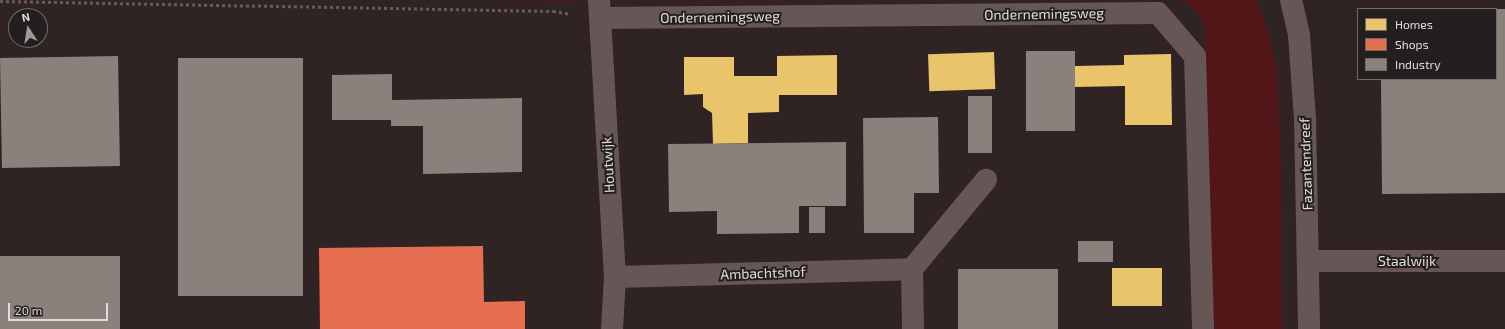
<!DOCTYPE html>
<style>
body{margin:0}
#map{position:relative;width:1505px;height:329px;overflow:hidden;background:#232020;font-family:"Exo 2",sans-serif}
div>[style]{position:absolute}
.built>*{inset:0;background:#2f2423}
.green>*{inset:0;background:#521618}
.homes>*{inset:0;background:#e9c46a;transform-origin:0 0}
.shops>*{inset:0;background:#e76f51}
.industry>*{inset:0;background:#8a817c;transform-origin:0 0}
.path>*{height:2.5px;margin-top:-1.25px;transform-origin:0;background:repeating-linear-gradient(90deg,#665b5b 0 3px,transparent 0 6px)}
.minor>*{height:22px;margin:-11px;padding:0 11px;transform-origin:11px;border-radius:11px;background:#665656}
.tertiary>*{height:22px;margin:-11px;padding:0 11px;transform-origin:11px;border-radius:11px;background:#665656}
span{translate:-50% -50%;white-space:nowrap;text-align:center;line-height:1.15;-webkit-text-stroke:4px #241f1f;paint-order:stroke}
.street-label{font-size:14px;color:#e0dcdc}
.legend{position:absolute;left:1357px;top:8px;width:140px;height:72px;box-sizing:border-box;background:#241f1f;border:1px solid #6f6b6b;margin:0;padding:5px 7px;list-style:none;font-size:12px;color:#e0dcdc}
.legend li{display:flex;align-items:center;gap:8px;height:20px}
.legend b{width:20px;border:1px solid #6f6b6b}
.north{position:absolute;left:8px;top:8px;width:40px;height:40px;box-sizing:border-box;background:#241f1f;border:1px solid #6f6b6b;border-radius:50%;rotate:348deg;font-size:11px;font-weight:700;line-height:16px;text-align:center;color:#e0dcdc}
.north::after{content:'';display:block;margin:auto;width:14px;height:18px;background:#9e9a9a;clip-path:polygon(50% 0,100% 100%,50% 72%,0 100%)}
.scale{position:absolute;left:8px;top:303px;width:100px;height:18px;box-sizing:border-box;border:2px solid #e0dcdc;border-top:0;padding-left:5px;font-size:12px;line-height:14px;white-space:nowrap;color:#e0dcdc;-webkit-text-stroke:3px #241f1f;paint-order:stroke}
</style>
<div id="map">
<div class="built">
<i style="clip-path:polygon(evenodd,0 0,1505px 0,1505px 329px,0 329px,0 0,1358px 9px,1496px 9px,1496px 79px,1358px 79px,1358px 9px,0 0,16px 16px,40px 16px,40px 40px,16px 40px,16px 16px)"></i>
</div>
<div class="green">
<i style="clip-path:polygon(472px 0,581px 0,581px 1px,546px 1px)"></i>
<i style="clip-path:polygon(619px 0,869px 0,753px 1px)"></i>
<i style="clip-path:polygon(1175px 0,1255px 0,1265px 21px,1277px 68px,1281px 161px,1282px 329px,1209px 329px,1205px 24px,1190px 4px)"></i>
</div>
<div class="homes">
<i style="left:994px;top:52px;width:37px;height:66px;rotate:88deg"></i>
<i style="clip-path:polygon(1171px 54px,1172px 125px,1125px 125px,1125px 86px,1075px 87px,1075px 66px,1124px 65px,1124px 55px)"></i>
<i style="clip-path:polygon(837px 55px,837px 95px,779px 95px,779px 112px,748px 113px,748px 143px,713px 144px,712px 113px,703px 107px,703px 94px,684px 95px,684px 57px,734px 57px,734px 76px,777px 76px,777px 56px)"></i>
<i style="left:1162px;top:268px;width:38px;height:50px;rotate:90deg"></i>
</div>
<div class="shops">
<i style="clip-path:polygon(483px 246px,484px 302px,525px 301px,525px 329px,320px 329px,319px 248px)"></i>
</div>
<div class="industry">
<i style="clip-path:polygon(1496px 9px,1505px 9px,1505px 193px,1382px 194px,1381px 79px,1496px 79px)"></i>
<i style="left:1075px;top:51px;width:80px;height:49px;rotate:90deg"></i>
<i style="left:118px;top:56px;width:110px;height:118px;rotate:89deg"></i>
<i style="left:303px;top:58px;width:238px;height:125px;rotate:90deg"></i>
<i style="clip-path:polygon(392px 74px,392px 100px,522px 98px,522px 172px,423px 174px,423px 126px,391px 126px,391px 120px,332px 120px,332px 75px)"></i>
<i style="left:968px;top:96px;width:24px;height:57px"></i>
<i style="clip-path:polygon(938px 117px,939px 193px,914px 193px,914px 233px,864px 233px,863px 118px)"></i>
<i style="clip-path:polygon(846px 142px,846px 206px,799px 206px,799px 233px,717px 234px,717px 211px,669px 212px,668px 144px)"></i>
<i style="left:809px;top:207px;width:16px;height:26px"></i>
<i style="left:1113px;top:241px;width:21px;height:35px;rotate:90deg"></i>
<i style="left:120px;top:256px;width:73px;height:120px;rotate:90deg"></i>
<i style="left:1058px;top:269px;width:60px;height:100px;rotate:90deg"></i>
</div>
<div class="path">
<i style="left:0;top:1px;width:553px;rotate:1.04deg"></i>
<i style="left:553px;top:11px;width:18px;rotate:9deg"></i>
</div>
<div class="minor">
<i style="left:599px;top:0;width:277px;rotate:86.7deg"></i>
<i style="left:615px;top:277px;width:52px;rotate:93.3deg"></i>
<i style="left:600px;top:18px;width:558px;rotate:-0.51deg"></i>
<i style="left:1158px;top:13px;width:57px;rotate:49.3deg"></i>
<i style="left:1195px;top:56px;width:273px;rotate:88.3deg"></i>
<i style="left:1309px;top:261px;width:196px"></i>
<i style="left:912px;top:269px;width:60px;rotate:89deg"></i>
<i style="left:615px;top:277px;width:297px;rotate:-1.5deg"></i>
<i style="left:912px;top:269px;width:116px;rotate:-50.3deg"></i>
</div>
<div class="tertiary">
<i style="left:1291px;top:0;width:36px;rotate:77deg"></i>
<i style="left:1299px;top:35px;width:83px;rotate:85.9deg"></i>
<i style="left:1305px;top:118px;width:211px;rotate:88.9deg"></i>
</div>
<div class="street-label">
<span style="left:1044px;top:14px;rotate:-1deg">Ondernemingsweg</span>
<span style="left:720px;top:17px;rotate:-1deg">Ondernemingsweg</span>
<span style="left:1306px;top:164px;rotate:-92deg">Fazantendreef</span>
<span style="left:608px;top:165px;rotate:-93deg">Houtwijk</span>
<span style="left:1407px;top:261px">Staalwijk</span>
<span style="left:763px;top:273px;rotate:-2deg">Ambachtshof</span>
</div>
<ul class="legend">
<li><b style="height:11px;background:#e9c46a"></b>Homes</li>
<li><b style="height:11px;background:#e76f51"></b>Shops</li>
<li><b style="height:11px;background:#8a817c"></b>Industry</li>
</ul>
<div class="north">N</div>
<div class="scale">20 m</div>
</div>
